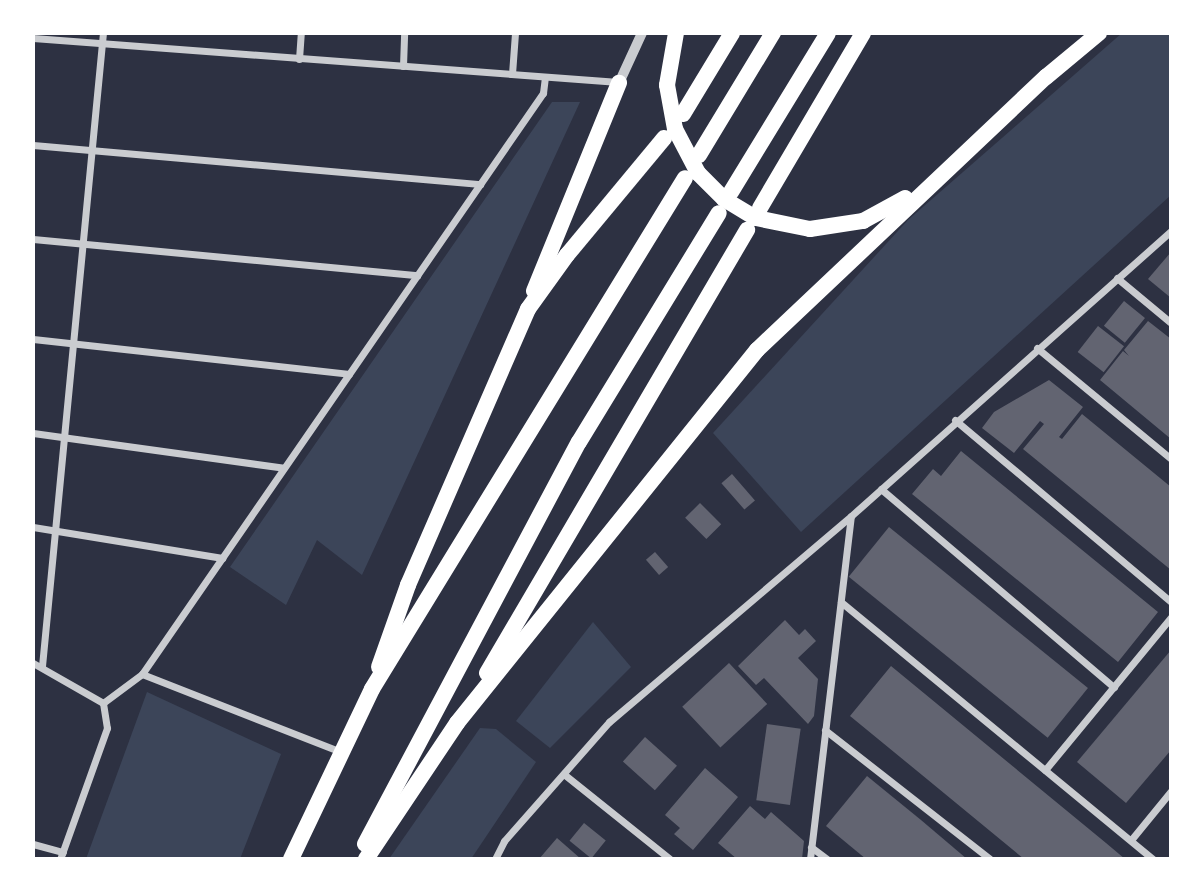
<!DOCTYPE html>
<style>
body{margin:0}
#map{position:relative;width:1204px;height:892px;overflow:hidden;background:#2d3142;font-family:Bitter,serif}
div>[style]{position:absolute}
.green>*{inset:0;background:#3c4559}
.building>*{inset:0;background:#626471;transform-origin:0 0}
.minor>*{height:7px;margin:-3.5px;padding:0 3.5px;transform-origin:3.5px;border-radius:3.5px;background:#caccd0}
.tertiary>*{height:10px;margin:-5px;padding:0 5px;transform-origin:5px;border-radius:5px;background:#caccd0}
.motorway>*{height:16px;margin:-8px;padding:0 8px;transform-origin:8px;border-radius:8px;background:#fff}
span{translate:-50% -50%;white-space:nowrap;text-align:center;line-height:1.15;-webkit-text-stroke:5px #fff;paint-order:stroke}
.frame{position:absolute;inset:0;border:35px solid #fff;pointer-events:none}
</style>
<div id="map">
<div class="green">
<i style="clip-path:polygon(1122px 33px,1171px 33px,1171px 195px,801px 532px,713px 433px,908px 220px)"></i>
<i style="clip-path:polygon(552px 102px,580px 102px,362px 575px,317px 540px,286px 605px,230px 567px)"></i>
<i style="clip-path:polygon(593px 622px,631px 667px,550px 748px,516px 721px)"></i>
<i style="clip-path:polygon(147px 692px,281px 754px,240px 859px,86px 859px)"></i>
<i style="clip-path:polygon(480px 728px,496px 729px,536px 762px,471px 859px,389px 859px)"></i>
</div>
<div class="building">
<i style="clip-path:polygon(1171px 252px,1171px 298px,1148px 279px)"></i>
<i style="left:1124px;top:301px;width:27px;height:32px;rotate:39deg"></i>
<i style="clip-path:polygon(1148px 321px,1171px 339px,1171px 439px,1100px 380px,1123px 351px,1129px 356px,1124px 350px)"></i>
<i style="left:1098px;top:326px;width:33px;height:33px;rotate:38deg"></i>
<i style="clip-path:polygon(1049px 380px,1083px 407px,1059px 437px,1062px 439px,1082px 414px,1171px 487px,1171px 570px,1023px 449px,1044px 424px,1040px 421px,1014px 453px,982px 428px,994px 412px)"></i>
<i style="clip-path:polygon(961px 451px,1158px 612px,1118px 662px,912px 494px,933px 469px,941px 476px)"></i>
<i style="left:732px;top:474px;width:35px;height:14px;rotate:49deg"></i>
<i style="left:700px;top:503px;width:30px;height:21px;rotate:45deg"></i>
<i style="left:889px;top:527px;width:256px;height:64px;rotate:39deg"></i>
<i style="left:655px;top:552px;width:20px;height:12px;rotate:49deg"></i>
<i style="clip-path:polygon(785px 620px,799px 635px,805px 629px,816px 641px,798px 658px,818px 679px,814px 716px,808px 724px,764px 678px,756px 685px,738px 666px)"></i>
<i style="clip-path:polygon(1171px 650px,1171px 750px,1126px 803px,1077px 762px)"></i>
<i style="left:729px;top:663px;width:56px;height:64px;rotate:47deg"></i>
<i style="clip-path:polygon(891px 666px,1106px 843px,1125px 859px,1024px 859px,922px 775px,850px 716px)"></i>
<i style="left:767px;top:724px;width:34px;height:77px;rotate:8deg"></i>
<i style="left:645px;top:737px;width:43px;height:33px;rotate:42deg"></i>
<i style="clip-path:polygon(705px 768px,738px 797px,693px 850px,674px 834px,680px 828px,665px 815px)"></i>
<i style="clip-path:polygon(867px 776px,921px 820px,967px 859px,866px 859px,826px 826px)"></i>
<i style="clip-path:polygon(750px 806px,765px 819px,771px 812px,804px 841px,802px 859px,737px 859px,718px 843px)"></i>
<i style="left:584px;top:823px;width:28px;height:23px;rotate:39deg"></i>
<i style="clip-path:polygon(557px 838px,581px 859px,539px 859px)"></i>
</div>
<div class="minor">
<i style="left:33px;top:38px;width:587px;rotate:4.3deg"></i>
<i style="left:299px;top:59px;width:26px;rotate:-86deg"></i>
<i style="left:403px;top:66px;width:33px;rotate:-88deg"></i>
<i style="left:512px;top:74px;width:41px;rotate:-85.8deg"></i>
<i style="left:33px;top:145px;width:449px;rotate:5deg"></i>
<i style="left:33px;top:239px;width:386px;rotate:5.4deg"></i>
<i style="left:1117px;top:278px;width:70px;rotate:39.8deg"></i>
<i style="left:33px;top:339px;width:318px;rotate:6.3deg"></i>
<i style="left:1037px;top:348px;width:174px;rotate:39.6deg"></i>
<i style="left:955px;top:420px;width:282px;rotate:40.1deg"></i>
<i style="left:33px;top:433px;width:253px;rotate:7.9deg"></i>
<i style="left:881px;top:489px;width:306px;rotate:40.4deg"></i>
<i style="left:33px;top:527px;width:192px;rotate:9.3deg"></i>
<i style="left:841px;top:602px;width:404px;rotate:39.5deg"></i>
<i style="left:33px;top:663px;width:81px;rotate:29.7deg"></i>
<i style="left:103px;top:703px;width:25px;rotate:81deg"></i>
<i style="left:107px;top:728px;width:139px;rotate:109.7deg"></i>
<i style="left:42px;top:666px;width:636px;rotate:-84.5deg"></i>
<i style="left:142px;top:674px;width:214px;rotate:21.4deg"></i>
<i style="left:103px;top:703px;width:49px;rotate:-36.6deg"></i>
<i style="left:142px;top:674px;width:706px;rotate:-55.39deg"></i>
<i style="left:543px;top:93px;width:16px;rotate:-83deg"></i>
<i style="left:825px;top:730px;width:209px;rotate:38deg"></i>
<i style="left:1045px;top:770px;width:198px;rotate:-50.5deg"></i>
<i style="left:565px;top:775px;width:134px;rotate:38.7deg"></i>
<i style="left:1131px;top:840px;width:63px;rotate:-50.8deg"></i>
<i style="left:33px;top:844px;width:31px;rotate:15deg"></i>
<i style="left:811px;top:847px;width:20px;rotate:37deg"></i>
<i style="left:495px;top:859px;width:20px;rotate:-63deg"></i>
<i style="left:504px;top:841px;width:159px;rotate:-48.6deg"></i>
<i style="left:609px;top:722px;width:318px;rotate:-40.4deg"></i>
<i style="left:851px;top:516px;width:429px;rotate:-41.7deg"></i>
<i style="left:810px;top:859px;width:345px;rotate:-83.2deg"></i>
</div>
<div class="tertiary">
<i style="left:619px;top:83px;width:55px;rotate:-65.3deg"></i>
</div>
<div class="motorway">
<i style="left:676px;top:33px;width:53px;rotate:99.8deg"></i>
<i style="left:667px;top:85px;width:45px;rotate:79.7deg"></i>
<i style="left:675px;top:129px;width:50px;rotate:62.4deg"></i>
<i style="left:698px;top:173px;width:37px;rotate:45deg"></i>
<i style="left:724px;top:199px;width:37px;rotate:31deg"></i>
<i style="left:756px;top:218px;width:55px;rotate:11.5deg"></i>
<i style="left:810px;top:229px;width:54px;rotate:-8.6deg"></i>
<i style="left:863px;top:221px;width:48px;rotate:-28.7deg"></i>
<i style="left:683px;top:114px;width:95px;rotate:-58.8deg"></i>
<i style="left:699px;top:155px;width:143px;rotate:-58.8deg"></i>
<i style="left:731px;top:192px;width:186px;rotate:-58.6deg"></i>
<i style="left:760px;top:208px;width:203px;rotate:-59.5deg"></i>
<i style="left:534px;top:291px;width:225px;rotate:-67.8deg"></i>
<i style="left:379px;top:667px;width:87px;rotate:-70.5deg"></i>
<i style="left:408px;top:585px;width:301px;rotate:-66.5deg"></i>
<i style="left:528px;top:309px;width:67px;rotate:-54.2deg"></i>
<i style="left:567px;top:255px;width:152px;rotate:-50.3deg"></i>
<i style="left:487px;top:673px;width:514px;rotate:-59.59deg"></i>
<i style="left:365px;top:844px;width:455px;rotate:-62deg"></i>
<i style="left:579px;top:442px;width:268px;rotate:-58.6deg"></i>
<i style="left:291px;top:859px;width:188px;rotate:-64.5deg"></i>
<i style="left:372px;top:689px;width:599px;rotate:-58.51deg"></i>
<i style="left:366px;top:859px;width:164px;rotate:-56.2deg"></i>
<i style="left:457px;top:723px;width:479px;rotate:-51.2deg"></i>
<i style="left:757px;top:350px;width:398px;rotate:-43.4deg"></i>
<i style="left:1046px;top:77px;width:69px;rotate:-39.7deg"></i>
</div>
<div class="frame"></div>
</div>
